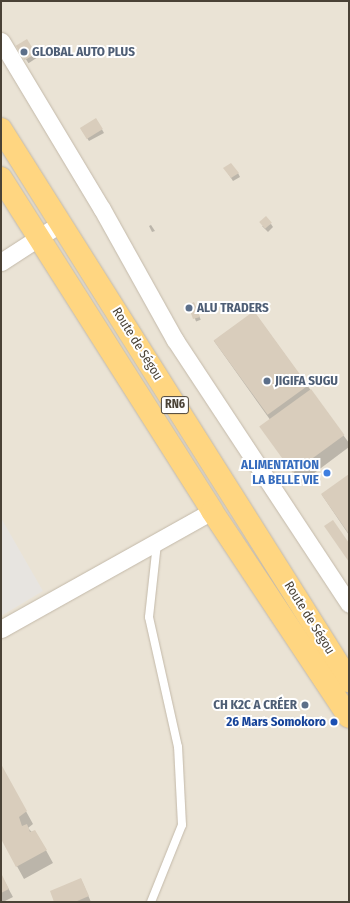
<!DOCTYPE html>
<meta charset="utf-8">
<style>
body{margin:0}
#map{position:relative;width:350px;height:903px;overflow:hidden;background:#f6f1e8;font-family:"Fira Sans Condensed",sans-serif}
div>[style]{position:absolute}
.residential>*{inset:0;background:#eae3d5;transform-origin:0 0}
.parking>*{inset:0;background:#e7e4e0}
.shadow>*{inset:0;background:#0003;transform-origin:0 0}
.building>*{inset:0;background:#d9cdbc;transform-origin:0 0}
.roads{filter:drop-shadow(0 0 1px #c3b9a9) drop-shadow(0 0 1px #c3b9a9)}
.service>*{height:8px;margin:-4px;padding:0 4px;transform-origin:4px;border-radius:4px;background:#fff}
.minor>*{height:17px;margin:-8.5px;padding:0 8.5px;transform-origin:8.5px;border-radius:8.5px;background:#fff}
.trunk>*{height:22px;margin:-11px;padding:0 11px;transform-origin:11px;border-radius:11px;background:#ffd681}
.dots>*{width:11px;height:11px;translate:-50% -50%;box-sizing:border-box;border:2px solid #fff;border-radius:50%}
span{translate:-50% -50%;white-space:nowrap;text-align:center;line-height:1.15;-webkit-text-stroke:4px #fff;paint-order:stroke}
.shield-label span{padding:1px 3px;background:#fff;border:1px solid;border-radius:3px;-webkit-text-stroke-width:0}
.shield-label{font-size:12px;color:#4a4236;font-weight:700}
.service-label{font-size:13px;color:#4e5e75;font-weight:700}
.left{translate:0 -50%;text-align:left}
.right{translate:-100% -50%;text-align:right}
.street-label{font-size:13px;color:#4a4236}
.shop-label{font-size:13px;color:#366cbe;font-weight:700}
.transit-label{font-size:13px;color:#164399;font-weight:700}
.frame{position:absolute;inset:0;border:2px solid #4a4236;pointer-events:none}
</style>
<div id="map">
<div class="residential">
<i style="left:1px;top:1px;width:348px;height:901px"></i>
</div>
<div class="parking">
<i style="clip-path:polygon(1px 518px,43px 591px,1px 616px)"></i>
</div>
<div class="shadow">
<i style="left:26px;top:41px;width:20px;height:10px;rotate:57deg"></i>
<i style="clip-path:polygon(96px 119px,104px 133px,89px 141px,81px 129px)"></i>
<i style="clip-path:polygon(227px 172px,238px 173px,240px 177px,233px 181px)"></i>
<i style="clip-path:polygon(271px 224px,273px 227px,268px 232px,262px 226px)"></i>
<i style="clip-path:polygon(151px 225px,155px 231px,152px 232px,149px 226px)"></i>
<i style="left:194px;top:303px;width:18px;height:5px;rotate:68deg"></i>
<i style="clip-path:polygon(254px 312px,349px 443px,349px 447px,301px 483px,262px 428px,271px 421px,214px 341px)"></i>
<i style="clip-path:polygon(349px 476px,349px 535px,322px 495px)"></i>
<i style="clip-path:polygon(1px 766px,33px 824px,28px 828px,42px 843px,53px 863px,24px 879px,1px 837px)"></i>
<i style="clip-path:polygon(1px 875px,13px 897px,3px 902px,1px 902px)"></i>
<i style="clip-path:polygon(81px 879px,91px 902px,56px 902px)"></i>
</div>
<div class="building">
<i style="left:27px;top:39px;width:17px;height:13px;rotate:59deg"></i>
<i style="left:96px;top:118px;width:13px;height:19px;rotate:58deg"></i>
<i style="clip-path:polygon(231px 163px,239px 173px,231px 178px,223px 168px)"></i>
<i style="left:266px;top:216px;width:9px;height:9px;rotate:49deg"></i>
<i style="clip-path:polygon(194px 302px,200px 317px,193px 319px,188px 305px)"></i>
<i style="left:254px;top:311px;width:92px;height:50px;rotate:54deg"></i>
<i style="left:311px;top:389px;width:57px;height:64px;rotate:54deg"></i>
<i style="clip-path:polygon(349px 474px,349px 534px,321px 494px)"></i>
<i style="clip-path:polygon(333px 520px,349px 543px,349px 562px,324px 526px)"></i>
<i style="clip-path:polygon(1px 764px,27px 811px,19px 817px,22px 826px,27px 824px,30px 832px,35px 830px,47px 850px,16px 867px,1px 839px)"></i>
<i style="clip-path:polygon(1px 873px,9px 889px,1px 893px)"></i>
<i style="clip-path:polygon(81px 878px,89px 896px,75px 902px,54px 902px,50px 891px)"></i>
</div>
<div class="roads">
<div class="service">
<i style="left:151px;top:902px;width:83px;rotate:-68.1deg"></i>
<i style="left:182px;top:825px;width:78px;rotate:-92.9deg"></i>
<i style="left:178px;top:747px;width:133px;rotate:-102.6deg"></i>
<i style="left:149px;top:617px;width:74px;rotate:-83.8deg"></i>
</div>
<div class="minor">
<i style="left:1px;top:41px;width:196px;rotate:59deg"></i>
<i style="left:102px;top:209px;width:150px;rotate:60.9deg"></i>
<i style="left:175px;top:340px;width:316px;rotate:56.6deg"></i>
<i style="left:1px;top:262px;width:72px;rotate:-33deg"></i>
<i style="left:1px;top:629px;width:242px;rotate:-29.2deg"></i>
</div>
<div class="trunk">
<i style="left:1px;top:129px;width:653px;rotate:57.77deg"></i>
<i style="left:1px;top:178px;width:394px;rotate:57.6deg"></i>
<i style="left:212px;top:511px;width:247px;rotate:56.4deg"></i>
</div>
</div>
<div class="dots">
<i style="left:24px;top:52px;background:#5c6f8a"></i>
<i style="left:189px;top:308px;background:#5c6f8a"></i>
<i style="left:267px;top:381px;background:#5c6f8a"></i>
<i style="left:327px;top:473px;background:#3f7fe0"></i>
<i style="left:305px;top:705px;background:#5c6f8a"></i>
<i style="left:334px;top:722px;background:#1a4fb4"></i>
</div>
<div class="shield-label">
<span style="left:175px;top:405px">RN6</span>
</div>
<div class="service-label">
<span class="left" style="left:32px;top:52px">GLOBAL AUTO PLUS</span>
<span class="left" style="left:197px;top:308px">ALU TRADERS</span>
<span class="left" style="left:275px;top:381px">JIGIFA SUGU</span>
<span class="right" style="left:297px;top:705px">CH K2C A CRÉER</span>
</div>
<div class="street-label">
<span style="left:137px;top:344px;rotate:58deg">Route de Ségou</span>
<span style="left:309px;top:618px;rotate:58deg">Route de Ségou</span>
</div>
<div class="shop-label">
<span class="right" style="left:319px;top:473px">ALIMENTATION<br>LA BELLE VIE</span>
</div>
<div class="transit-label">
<span class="right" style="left:326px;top:722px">26 Mars Somokoro</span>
</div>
<div class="frame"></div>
</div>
